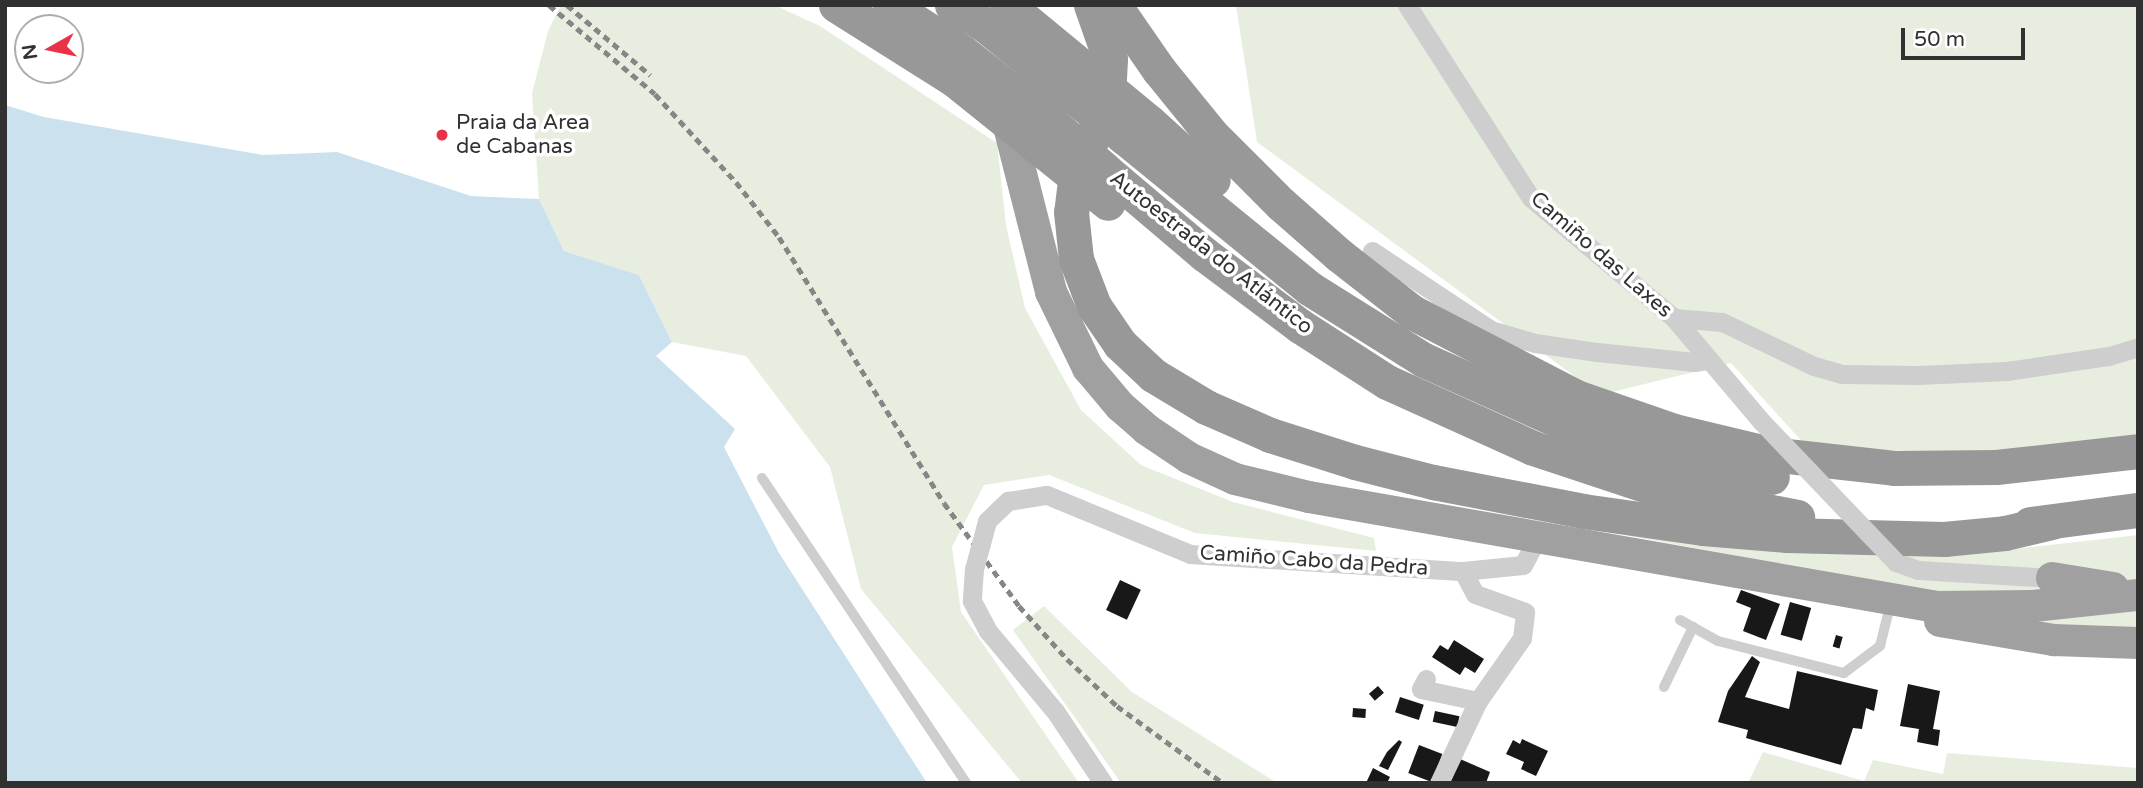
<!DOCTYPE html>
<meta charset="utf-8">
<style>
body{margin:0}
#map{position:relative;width:2143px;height:788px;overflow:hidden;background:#fff;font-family:"Varela Round",sans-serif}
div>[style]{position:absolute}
.green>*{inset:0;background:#e8eedf}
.water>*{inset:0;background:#cbe2ee}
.building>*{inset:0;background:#181818;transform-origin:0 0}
.service>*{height:10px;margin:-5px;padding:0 5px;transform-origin:5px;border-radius:5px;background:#cecece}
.minor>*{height:19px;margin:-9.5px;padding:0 9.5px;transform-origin:9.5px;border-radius:9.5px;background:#cecece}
.trunk>*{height:32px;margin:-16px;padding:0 16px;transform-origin:16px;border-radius:16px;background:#a0a0a0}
.motorway>*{height:35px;margin:-17.5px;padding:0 17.5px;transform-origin:17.5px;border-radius:17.5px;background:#989898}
.rail>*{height:5px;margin-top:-2.5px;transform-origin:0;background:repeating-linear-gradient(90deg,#868686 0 7px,transparent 0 12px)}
.minor-bridge>*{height:19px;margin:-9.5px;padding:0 9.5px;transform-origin:9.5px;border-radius:9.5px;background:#cecece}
.motorway-bridge>*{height:35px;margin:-17.5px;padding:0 17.5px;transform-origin:17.5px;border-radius:17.5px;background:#989898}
.dots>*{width:19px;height:19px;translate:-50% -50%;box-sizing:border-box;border:4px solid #fff;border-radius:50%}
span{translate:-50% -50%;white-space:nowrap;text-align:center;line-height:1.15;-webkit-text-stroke:7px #fff;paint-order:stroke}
.poi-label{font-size:21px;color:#313131}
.left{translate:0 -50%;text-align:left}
.street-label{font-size:21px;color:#313131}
.frame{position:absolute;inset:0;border:7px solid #313131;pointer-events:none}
.north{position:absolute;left:14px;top:14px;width:70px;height:70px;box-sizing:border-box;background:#fff;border:2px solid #adadad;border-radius:50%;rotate:261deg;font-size:19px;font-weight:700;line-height:28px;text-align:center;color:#313131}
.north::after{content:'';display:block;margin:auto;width:24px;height:32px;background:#e93148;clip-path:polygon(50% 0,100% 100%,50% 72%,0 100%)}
.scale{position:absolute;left:1901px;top:28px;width:124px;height:32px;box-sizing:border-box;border:4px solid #313131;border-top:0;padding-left:9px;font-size:21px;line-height:24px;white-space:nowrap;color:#313131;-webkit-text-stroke:5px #fff;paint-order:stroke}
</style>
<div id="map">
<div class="green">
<i style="clip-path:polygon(561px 5px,774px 5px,820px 26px,997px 143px,1006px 225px,1025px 308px,1081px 410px,1141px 465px,1233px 502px,1374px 538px,1376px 551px,1195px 533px,1049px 475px,984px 485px,952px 547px,961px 612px,1079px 783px,1022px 783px,861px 589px,830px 467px,746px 356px,672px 342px,639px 275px,564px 251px,539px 199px,532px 93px,548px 31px)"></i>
<i style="clip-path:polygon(1236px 5px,2138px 5px,2138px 436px,1986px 454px,1807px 447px,1731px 363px,1600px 395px,1257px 142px)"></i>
<i style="clip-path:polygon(1630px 530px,2005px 550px,2138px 535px,2138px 629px,2075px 631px,1739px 556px,1629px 536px)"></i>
<i style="clip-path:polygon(1044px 606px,1132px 692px,1277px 783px,1121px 783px,1013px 630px)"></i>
<i style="clip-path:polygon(1763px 752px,1864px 781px,1873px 760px,1943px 774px,1947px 753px,2138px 768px,2138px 783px,1748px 783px)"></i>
</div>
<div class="water">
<i style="clip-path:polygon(5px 105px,44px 117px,263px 155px,337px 152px,471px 196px,539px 199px,564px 251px,639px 275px,672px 342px,656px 356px,735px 429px,724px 447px,779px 553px,927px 783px,5px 783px)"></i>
</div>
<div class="building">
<i style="left:1120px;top:580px;width:23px;height:33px;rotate:25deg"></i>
<i style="clip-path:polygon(1741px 590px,1780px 604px,1766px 640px,1743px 631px,1751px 608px,1736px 602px)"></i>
<i style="left:1790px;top:602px;width:22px;height:34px;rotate:16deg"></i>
<i style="left:1836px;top:635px;width:7px;height:12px;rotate:16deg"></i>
<i style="clip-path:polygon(1454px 640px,1484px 659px,1475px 673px,1465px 667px,1460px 675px,1432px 657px,1440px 645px,1448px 650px)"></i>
<i style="clip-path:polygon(1752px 656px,1760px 662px,1745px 697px,1789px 709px,1797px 671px,1878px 690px,1874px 711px,1866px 708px,1862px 729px,1853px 728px,1841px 765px,1746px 738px,1748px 730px,1718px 722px,1728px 691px)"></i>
<i style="clip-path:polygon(1908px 684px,1940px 691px,1933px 729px,1940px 730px,1938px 746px,1917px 742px,1919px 729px,1900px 726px)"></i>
<i style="left:1378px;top:686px;width:9px;height:12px;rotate:49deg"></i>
<i style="left:1400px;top:697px;width:25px;height:16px;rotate:18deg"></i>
<i style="left:1353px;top:708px;width:13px;height:9px;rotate:4deg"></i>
<i style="left:1435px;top:711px;width:25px;height:11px;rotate:12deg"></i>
<i style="clip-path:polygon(1522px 739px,1548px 751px,1536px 776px,1521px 769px,1524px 762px,1506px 754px,1513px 740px,1520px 744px)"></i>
<i style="clip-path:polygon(1399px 740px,1402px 742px,1388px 770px,1379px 766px,1387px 752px)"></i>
<i style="left:1419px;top:745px;width:25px;height:30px;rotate:21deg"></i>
<i style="clip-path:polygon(1460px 759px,1490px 772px,1486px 783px,1450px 783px)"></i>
<i style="clip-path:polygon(1373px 768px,1390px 777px,1387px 783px,1366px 783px)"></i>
</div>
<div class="service">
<i style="left:762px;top:478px;width:367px;rotate:56.2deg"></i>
<i style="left:1680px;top:620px;width:43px;rotate:28.9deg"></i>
<i style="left:1718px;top:641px;width:130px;rotate:14.3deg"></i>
<i style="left:1844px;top:673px;width:45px;rotate:-36.9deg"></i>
<i style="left:1880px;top:646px;width:37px;rotate:-76deg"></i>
<i style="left:1664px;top:687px;width:67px;rotate:-64.2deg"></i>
</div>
<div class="minor">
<i style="left:1407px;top:5px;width:229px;rotate:57.3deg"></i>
<i style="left:1531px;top:198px;width:187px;rotate:40deg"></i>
<i style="left:1674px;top:318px;width:136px;rotate:49.8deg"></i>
<i style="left:1372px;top:251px;width:143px;rotate:33.6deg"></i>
<i style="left:1491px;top:330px;width:46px;rotate:16.5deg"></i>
<i style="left:1535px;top:343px;width:63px;rotate:8.3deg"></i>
<i style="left:1597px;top:352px;width:98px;rotate:5.9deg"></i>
<i style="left:1694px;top:362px;width:15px;rotate:-8deg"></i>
<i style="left:1674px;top:318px;width:48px;rotate:4.8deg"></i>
<i style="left:1722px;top:322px;width:102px;rotate:25.6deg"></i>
<i style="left:1814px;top:366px;width:29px;rotate:16deg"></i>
<i style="left:1842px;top:374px;width:76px;rotate:0.8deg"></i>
<i style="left:1918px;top:375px;width:89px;rotate:-2.6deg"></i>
<i style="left:2007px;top:371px;width:103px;rotate:-8.4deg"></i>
<i style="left:2109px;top:356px;width:30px;rotate:-17deg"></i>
<i style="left:987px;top:521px;width:29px;rotate:-44deg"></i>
<i style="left:1008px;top:501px;width:39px;rotate:-9deg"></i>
<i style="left:1047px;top:495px;width:155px;rotate:22.4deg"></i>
<i style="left:1190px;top:554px;width:274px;rotate:3.6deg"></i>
<i style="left:1463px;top:571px;width:60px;rotate:-5.7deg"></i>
<i style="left:1523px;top:565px;width:32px;rotate:-62deg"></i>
<i style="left:1896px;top:562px;width:23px;rotate:20deg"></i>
<i style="left:1918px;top:570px;width:134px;rotate:3.4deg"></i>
<i style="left:974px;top:569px;width:32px;rotate:94deg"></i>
<i style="left:972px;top:601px;width:34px;rotate:62deg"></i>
<i style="left:988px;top:631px;width:104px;rotate:50.1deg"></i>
<i style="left:1055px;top:711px;width:87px;rotate:56.3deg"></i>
<i style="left:1426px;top:679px;width:11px;rotate:117deg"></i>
<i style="left:1421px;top:689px;width:58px;rotate:11.9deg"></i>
<i style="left:1439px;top:783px;width:91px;rotate:-64.6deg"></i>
<i style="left:1478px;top:701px;width:77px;rotate:-55.1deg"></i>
<i style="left:1522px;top:638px;width:26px;rotate:-83deg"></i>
<i style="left:1525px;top:612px;width:53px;rotate:-160.2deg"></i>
<i style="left:1475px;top:594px;width:26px;rotate:-118deg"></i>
</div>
<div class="trunk">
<i style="left:1005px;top:111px;width:187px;rotate:75.7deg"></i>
<i style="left:1051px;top:292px;width:85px;rotate:64deg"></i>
<i style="left:1088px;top:368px;width:50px;rotate:49.9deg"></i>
<i style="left:1120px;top:406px;width:35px;rotate:41deg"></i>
<i style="left:1146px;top:429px;width:52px;rotate:34deg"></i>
<i style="left:1189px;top:458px;width:51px;rotate:24.5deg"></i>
<i style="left:1235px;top:479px;width:76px;rotate:13.7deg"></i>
<i style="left:1309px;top:497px;width:638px;rotate:9.94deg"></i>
<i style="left:1937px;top:607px;width:96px;rotate:-0.6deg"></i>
<i style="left:2033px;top:606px;width:106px;rotate:-6deg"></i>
<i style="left:2052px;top:578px;width:62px;rotate:9.3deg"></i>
<i style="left:1940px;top:621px;width:116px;rotate:9.5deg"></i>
<i style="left:2054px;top:640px;width:84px;rotate:2deg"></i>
</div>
<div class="motorway">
<i style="left:1091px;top:5px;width:57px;rotate:70.6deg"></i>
<i style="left:1110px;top:59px;width:39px;rotate:93deg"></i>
<i style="left:1108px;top:98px;width:89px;rotate:111.7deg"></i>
<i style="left:1075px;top:181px;width:31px;rotate:97deg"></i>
<i style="left:1071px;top:212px;width:47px;rotate:83.9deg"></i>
<i style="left:1076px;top:259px;width:50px;rotate:69deg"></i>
<i style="left:1094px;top:306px;width:46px;rotate:55.6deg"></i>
<i style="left:1120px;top:344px;width:45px;rotate:43.2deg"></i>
<i style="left:1153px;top:375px;width:62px;rotate:31.1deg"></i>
<i style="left:1206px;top:407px;width:70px;rotate:23.6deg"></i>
<i style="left:1270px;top:435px;width:89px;rotate:17.6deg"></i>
<i style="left:1355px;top:462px;width:81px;rotate:14.4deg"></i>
<i style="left:1433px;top:482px;width:153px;rotate:10.9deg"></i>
<i style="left:1583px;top:511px;width:121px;rotate:8.1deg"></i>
<i style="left:1703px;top:528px;width:84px;rotate:4.8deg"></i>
<i style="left:1787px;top:535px;width:157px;rotate:1.5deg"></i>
<i style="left:1944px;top:539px;width:61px;rotate:-5.6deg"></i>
<i style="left:2005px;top:533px;width:48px;rotate:-13.2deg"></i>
<i style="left:1114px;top:5px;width:79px;rotate:55.3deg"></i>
<i style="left:1159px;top:70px;width:82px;rotate:50.9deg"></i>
<i style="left:1211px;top:134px;width:99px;rotate:45deg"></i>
<i style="left:1281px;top:204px;width:77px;rotate:41.3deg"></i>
<i style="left:1339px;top:255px;width:93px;rotate:38deg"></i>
<i style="left:1412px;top:312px;width:185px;rotate:27.4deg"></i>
<i style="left:1576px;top:397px;width:104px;rotate:19.1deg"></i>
<i style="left:1674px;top:431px;width:99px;rotate:13.5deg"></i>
<i style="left:1770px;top:454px;width:125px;rotate:6.4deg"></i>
<i style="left:1894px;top:468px;width:102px;rotate:-0.6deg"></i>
<i style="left:1996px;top:467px;width:143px;rotate:-6.4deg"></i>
<i style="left:1149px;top:122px;width:86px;rotate:42.2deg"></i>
<i style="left:1124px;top:137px;width:239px;rotate:39.2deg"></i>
<i style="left:1309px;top:288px;width:136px;rotate:32.1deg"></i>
<i style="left:1424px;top:360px;width:163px;rotate:24.2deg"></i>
<i style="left:1573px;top:427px;width:47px;rotate:20deg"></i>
<i style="left:1617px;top:443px;width:40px;rotate:16deg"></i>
<i style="left:1655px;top:454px;width:119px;rotate:11.1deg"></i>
<i style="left:1105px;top:170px;width:130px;rotate:40.3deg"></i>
<i style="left:1204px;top:254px;width:120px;rotate:36.9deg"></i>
<i style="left:1300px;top:326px;width:103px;rotate:32.8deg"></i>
<i style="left:1387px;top:382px;width:160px;rotate:24.3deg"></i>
<i style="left:1533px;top:448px;width:131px;rotate:18.3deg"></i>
<i style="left:1657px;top:489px;width:143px;rotate:11.3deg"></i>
<i style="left:2030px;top:524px;width:109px;rotate:-7.4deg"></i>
</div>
<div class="rail">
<i style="left:549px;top:5px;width:138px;rotate:40deg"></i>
<i style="left:655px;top:94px;width:120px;rotate:47.4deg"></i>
<i style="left:736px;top:182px;width:70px;rotate:52deg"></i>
<i style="left:779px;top:237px;width:313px;rotate:58.2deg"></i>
<i style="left:944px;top:503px;width:127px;rotate:53.9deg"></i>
<i style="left:1019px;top:606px;width:72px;rotate:47.8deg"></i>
<i style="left:1067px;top:659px;width:69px;rotate:43.2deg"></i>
<i style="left:1117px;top:706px;width:131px;rotate:36deg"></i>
<i style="left:567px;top:5px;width:109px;rotate:40.1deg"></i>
</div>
<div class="minor-bridge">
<i style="left:1762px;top:422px;width:194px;rotate:46.3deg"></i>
<i style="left:974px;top:569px;width:50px;rotate:-74.8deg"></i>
</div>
<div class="motorway-bridge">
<i style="left:836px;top:5px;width:141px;rotate:32.2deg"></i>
<i style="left:955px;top:80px;width:196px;rotate:38.8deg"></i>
<i style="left:890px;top:5px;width:86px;rotate:33.1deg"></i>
<i style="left:962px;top:52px;width:99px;rotate:38deg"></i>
<i style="left:1040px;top:113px;width:86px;rotate:41.2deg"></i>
<i style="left:952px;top:5px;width:39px;rotate:31deg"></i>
<i style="left:985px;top:25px;width:179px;rotate:38.9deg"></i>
<i style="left:1007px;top:5px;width:184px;rotate:39.5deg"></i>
</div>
<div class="dots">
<i style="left:442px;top:135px;background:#e93148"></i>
</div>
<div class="poi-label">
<span class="left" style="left:456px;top:135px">Praia da Area<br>de Cabanas</span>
</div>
<div class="street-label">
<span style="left:1211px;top:253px;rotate:38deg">Autoestrada do Atlántico</span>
<span style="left:1601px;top:255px;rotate:41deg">Camiño das Laxes</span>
<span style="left:1314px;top:561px;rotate:4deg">Camiño Cabo da Pedra</span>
</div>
<div class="frame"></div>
<div class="north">N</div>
<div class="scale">50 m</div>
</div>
